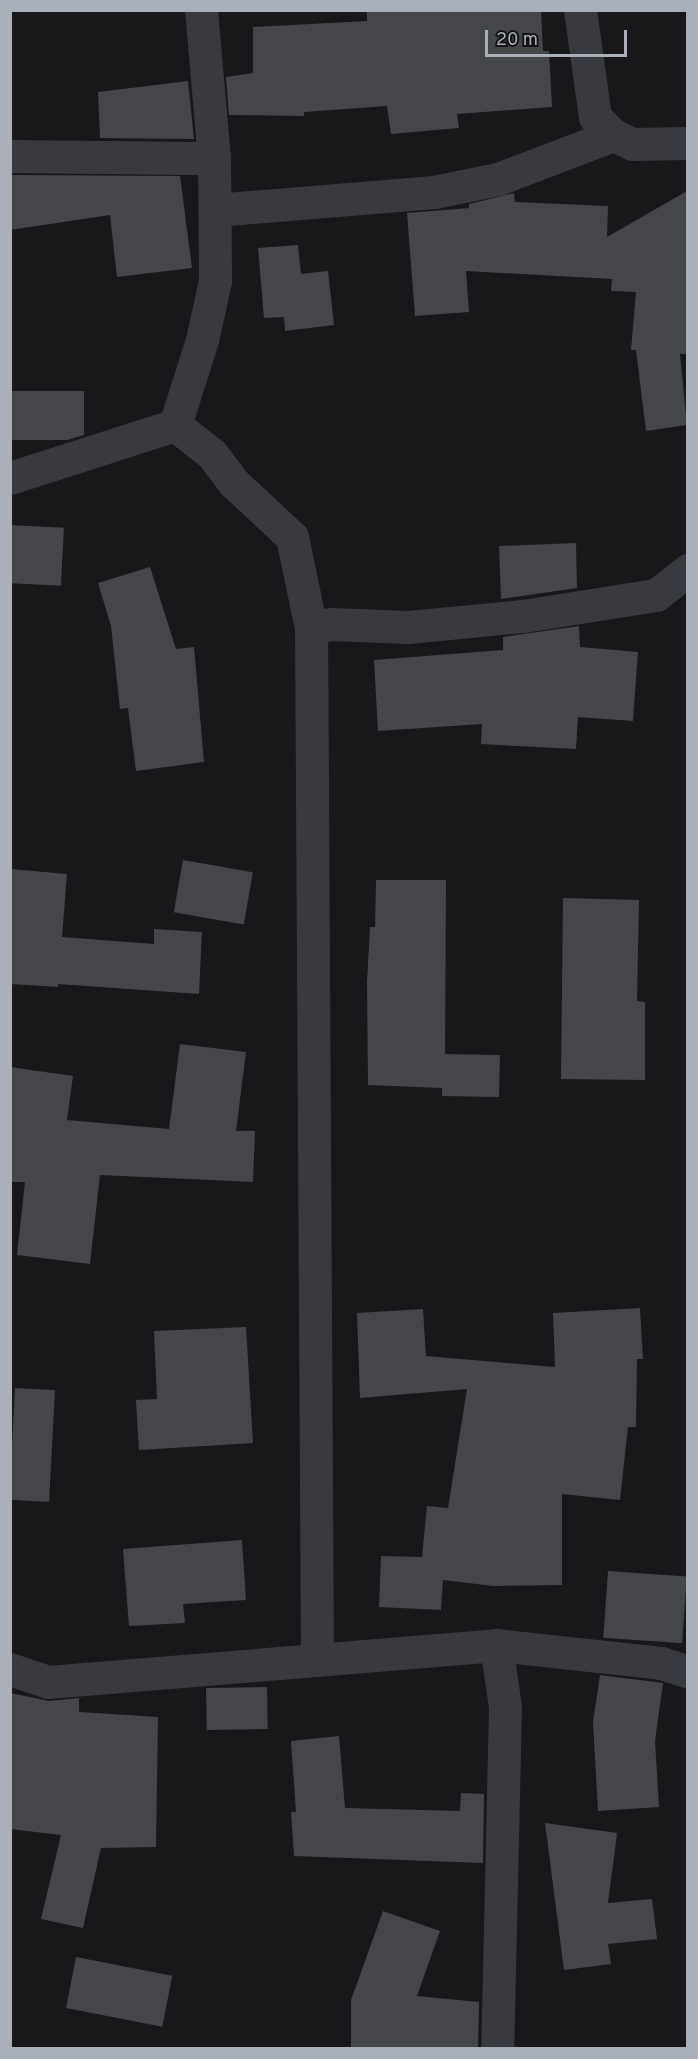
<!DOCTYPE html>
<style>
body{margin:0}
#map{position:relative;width:698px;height:2059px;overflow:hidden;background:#18181a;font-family:Overpass,sans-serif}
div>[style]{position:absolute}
.building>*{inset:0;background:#44464a;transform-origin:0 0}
.minor>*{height:33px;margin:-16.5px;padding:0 16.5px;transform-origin:16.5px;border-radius:16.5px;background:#393a3f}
span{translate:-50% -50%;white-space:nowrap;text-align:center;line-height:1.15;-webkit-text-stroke:4.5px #131315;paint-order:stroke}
.frame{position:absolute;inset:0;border:12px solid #aab0b9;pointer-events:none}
.scale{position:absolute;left:485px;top:30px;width:142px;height:27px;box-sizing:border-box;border:3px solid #aab0b9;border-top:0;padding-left:8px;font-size:18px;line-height:21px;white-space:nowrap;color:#aab0b9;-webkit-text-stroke:4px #131315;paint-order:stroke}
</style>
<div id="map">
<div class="building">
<i style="clip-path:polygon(367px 10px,541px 10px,543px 51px,549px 51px,552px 107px,457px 114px,459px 128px,391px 134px,387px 106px,304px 112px,304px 116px,229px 115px,226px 77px,253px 73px,253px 27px,367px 21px)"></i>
<i style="clip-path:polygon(188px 81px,194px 139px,100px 138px,98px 92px)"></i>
<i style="clip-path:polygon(10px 175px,180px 176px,192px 268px,117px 277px,110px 215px,10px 230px)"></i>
<i style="clip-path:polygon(687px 191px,687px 354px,680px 354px,687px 425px,646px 431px,636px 350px,631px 350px,636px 292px,611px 291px,612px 279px,466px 271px,469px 312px,415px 316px,407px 213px,469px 208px,469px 204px,514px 193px,515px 202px,608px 206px,607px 237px)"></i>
<i style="clip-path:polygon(298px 245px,301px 274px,328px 271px,334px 325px,285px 331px,284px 317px,264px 318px,258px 248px)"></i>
<i style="clip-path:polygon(10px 391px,84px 391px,84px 435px,67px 440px,10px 440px)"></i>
<i style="left:10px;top:525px;width:54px;height:58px;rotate:3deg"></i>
<i style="clip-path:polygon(576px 543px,577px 588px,501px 599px,499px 546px)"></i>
<i style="clip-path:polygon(150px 567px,176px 649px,194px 647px,204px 762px,136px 771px,128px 708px,120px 709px,111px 626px,98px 583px)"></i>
<i style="clip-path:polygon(579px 626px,580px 647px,638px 652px,633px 721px,578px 717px,576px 749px,481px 744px,482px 724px,378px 731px,374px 660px,503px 650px,503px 637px)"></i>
<i style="left:183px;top:860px;width:71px;height:53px;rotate:10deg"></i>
<i style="clip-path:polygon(10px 869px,67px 874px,62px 937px,154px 944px,154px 929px,202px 932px,199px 994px,58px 984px,58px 987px,10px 984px)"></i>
<i style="clip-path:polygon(376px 880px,446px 880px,445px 1054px,500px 1055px,499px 1097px,442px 1096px,442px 1088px,368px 1085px,367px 982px,370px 927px,375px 927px)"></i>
<i style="clip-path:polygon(563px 898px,639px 900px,637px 1001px,645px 1002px,645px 1080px,561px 1079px)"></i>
<i style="clip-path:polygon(180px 1044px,246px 1052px,236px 1131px,255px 1131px,253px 1182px,100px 1175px,90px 1264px,17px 1255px,25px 1182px,10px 1182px,10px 1067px,73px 1076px,67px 1120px,169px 1129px)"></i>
<i style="clip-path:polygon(640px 1308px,643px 1359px,637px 1359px,636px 1427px,628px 1427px,620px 1500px,562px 1494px,562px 1585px,493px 1586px,443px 1580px,441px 1610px,379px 1607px,381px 1556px,422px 1557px,427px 1506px,448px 1508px,467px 1389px,360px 1398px,357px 1313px,423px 1309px,426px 1356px,555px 1367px,553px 1313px)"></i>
<i style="clip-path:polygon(246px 1327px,253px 1443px,139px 1450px,136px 1400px,157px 1399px,154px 1331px)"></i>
<i style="left:15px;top:1388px;width:40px;height:112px;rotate:3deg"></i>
<i style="clip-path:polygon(242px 1540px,246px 1600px,183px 1604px,185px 1623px,129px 1626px,123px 1549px)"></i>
<i style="left:608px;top:1571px;width:79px;height:67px;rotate:4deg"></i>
<i style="clip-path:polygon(600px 1675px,663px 1683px,655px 1741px,659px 1807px,598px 1811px,593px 1722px)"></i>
<i style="left:267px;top:1687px;width:42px;height:61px;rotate:89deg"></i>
<i style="clip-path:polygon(10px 1693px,49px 1701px,79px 1698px,79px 1712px,158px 1717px,156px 1847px,101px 1848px,83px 1928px,41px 1919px,61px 1835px,10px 1829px)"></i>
<i style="clip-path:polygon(339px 1736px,345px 1808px,460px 1811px,461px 1793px,484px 1794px,483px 1863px,294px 1856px,291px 1812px,296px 1812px,291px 1741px)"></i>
<i style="clip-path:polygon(545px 1823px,617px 1833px,608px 1903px,652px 1899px,657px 1939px,608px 1944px,611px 1964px,564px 1970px)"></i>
<i style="clip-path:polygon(383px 1911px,440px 1931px,417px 1996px,479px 2002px,478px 2049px,351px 2049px,351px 2000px)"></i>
<i style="left:76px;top:1957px;width:98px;height:52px;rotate:11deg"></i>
</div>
<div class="minor">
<i style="left:201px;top:10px;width:149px;rotate:85deg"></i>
<i style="left:214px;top:158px;width:123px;rotate:89.5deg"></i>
<i style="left:215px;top:281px;width:60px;rotate:102.4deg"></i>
<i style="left:202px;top:340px;width:89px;rotate:107.6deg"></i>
<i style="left:175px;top:425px;width:47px;rotate:38.1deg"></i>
<i style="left:212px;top:454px;width:36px;rotate:53deg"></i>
<i style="left:234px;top:483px;width:79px;rotate:43deg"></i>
<i style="left:292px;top:537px;width:93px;rotate:78.2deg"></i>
<i style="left:580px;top:10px;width:108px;rotate:82deg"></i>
<i style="left:595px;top:117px;width:25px;rotate:45deg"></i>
<i style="left:613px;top:135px;width:21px;rotate:25deg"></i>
<i style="left:632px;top:144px;width:56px;rotate:-1deg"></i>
<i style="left:10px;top:156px;width:204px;rotate:0.6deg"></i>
<i style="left:215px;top:210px;width:220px;rotate:-4.7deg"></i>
<i style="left:434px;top:192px;width:65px;rotate:-11.5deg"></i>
<i style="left:498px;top:179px;width:123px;rotate:-20.9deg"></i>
<i style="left:10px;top:478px;width:173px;rotate:-17.8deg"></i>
<i style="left:496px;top:1645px;width:166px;rotate:6.2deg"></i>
<i style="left:661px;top:1663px;width:28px;rotate:18deg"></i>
<i style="left:317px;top:1660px;width:1032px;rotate:-90.33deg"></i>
<i style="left:311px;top:628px;width:21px;rotate:-11deg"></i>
<i style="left:332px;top:624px;width:76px;rotate:2.3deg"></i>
<i style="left:408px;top:627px;width:116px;rotate:-5.5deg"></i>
<i style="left:523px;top:616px;width:135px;rotate:-9deg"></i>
<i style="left:656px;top:595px;width:41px;rotate:-38deg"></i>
<i style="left:10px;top:1669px;width:40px;rotate:18.9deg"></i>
<i style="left:48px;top:1682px;width:450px;rotate:-4.7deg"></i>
<i style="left:496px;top:1645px;width:63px;rotate:81.7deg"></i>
<i style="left:505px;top:1707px;width:341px;rotate:91.3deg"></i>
</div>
<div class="frame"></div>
<div class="scale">20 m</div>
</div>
